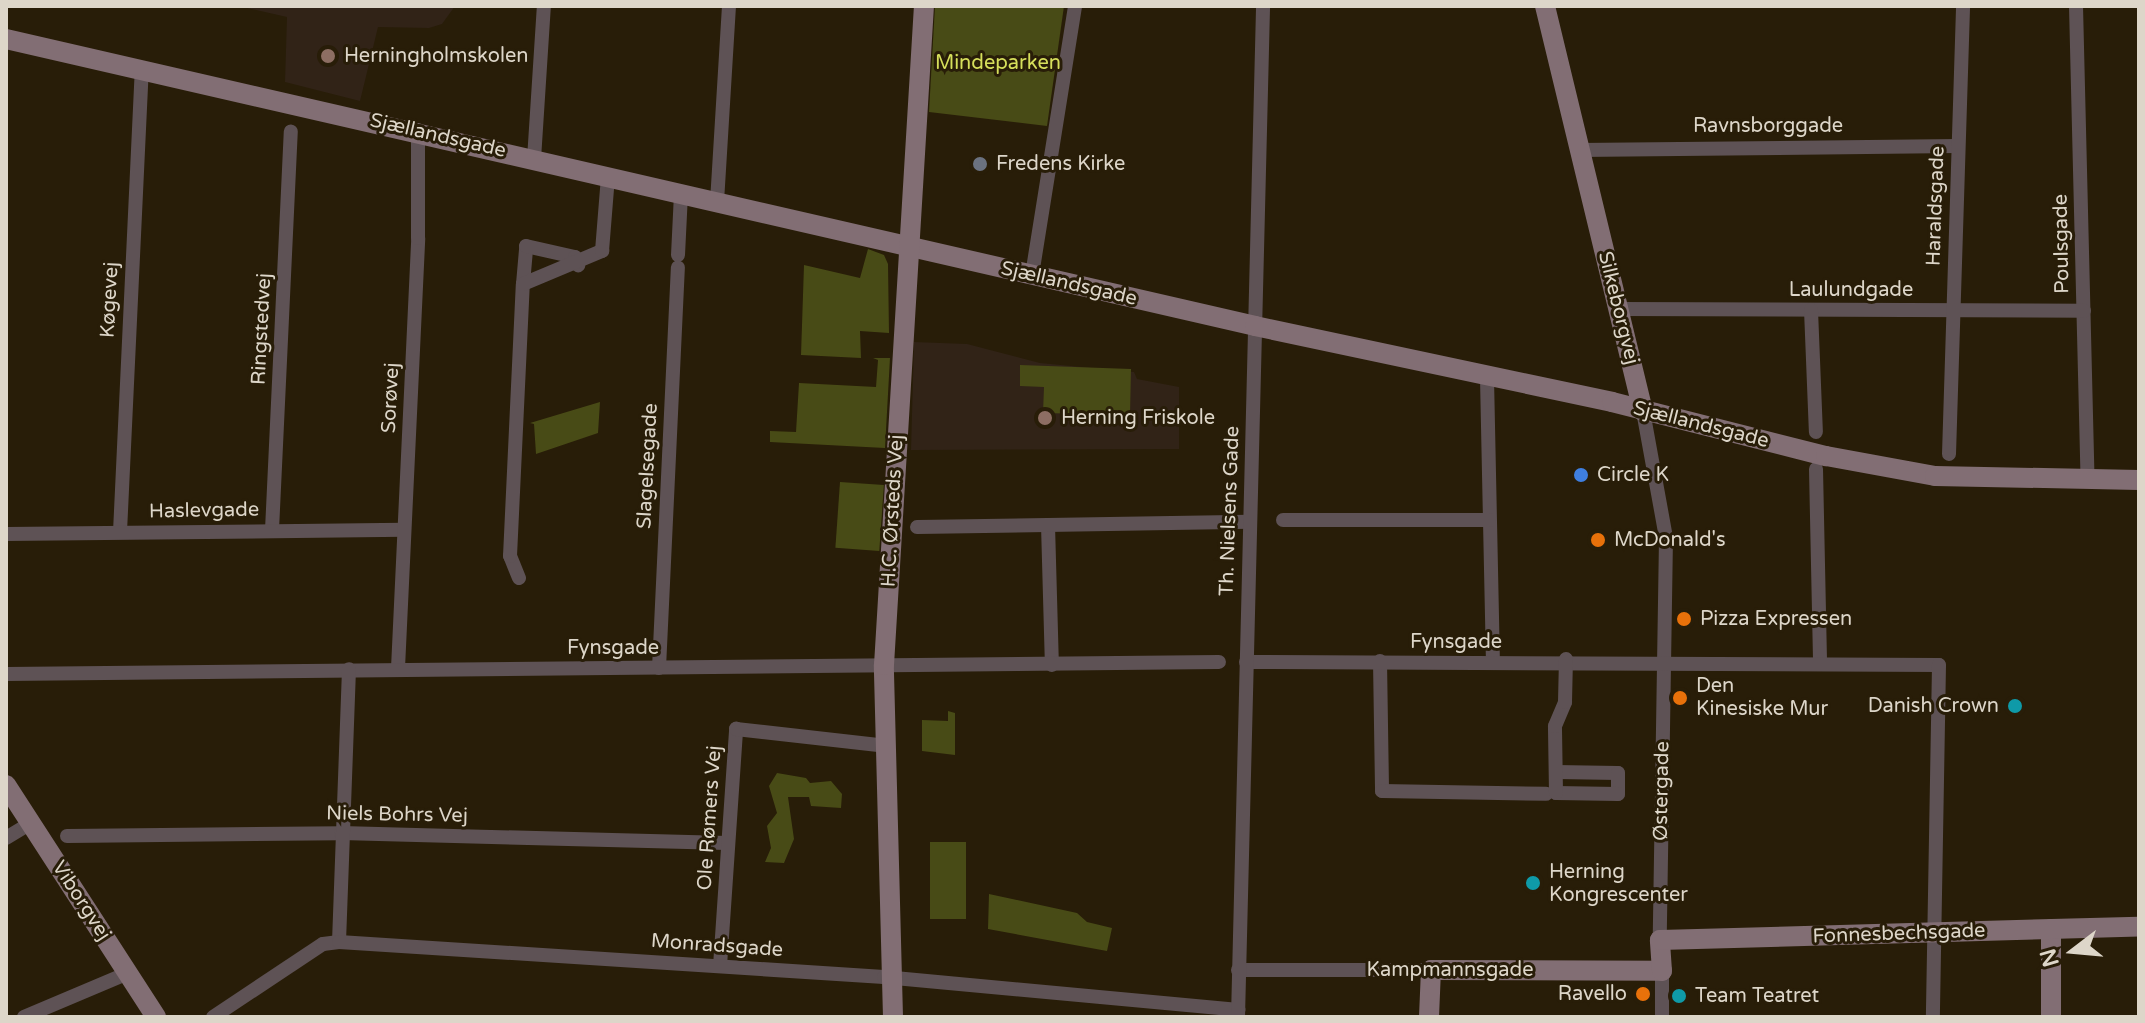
<!DOCTYPE html>
<meta charset="utf-8">
<style>
body{margin:0}
#map{position:relative;width:2145px;height:1023px;overflow:hidden;background:#281d08;font-family:"Varela Round",sans-serif}
div>[style]{position:absolute}
.education>*{inset:0;background:#312317}
.green>*{inset:0;background:#484b16;transform-origin:0 0}
.street>*{height:14px;margin:-7px;padding:0 7px;transform-origin:7px;border-radius:7px;background:#5e5255}
.secondary>*{height:20px;margin:-10px;padding:0 10px;transform-origin:10px;border-radius:10px;background:#826e74}
.dots>*{width:22px;height:22px;translate:-50% -50%;box-sizing:border-box;border:4px solid #281d08;border-radius:50%}
span{translate:-50% -50%;white-space:nowrap;text-align:center;line-height:1.15;-webkit-text-stroke:6px #281d08;paint-order:stroke}
.poi-label{font-size:20px;color:#ddd6c9}
.left{translate:0 -50%;text-align:left}
.right{translate:-100% -50%;text-align:right}
.park-label{font-size:20px;color:#d6df5b}
.street-label{font-size:20px;color:#ddd6c9}
.frame{position:absolute;inset:0;border:8px solid #ddd6c9;pointer-events:none}
.north{position:absolute;left:2033px;top:911px;width:80px;height:80px;-webkit-text-stroke:6px #281d08;paint-order:stroke;rotate:254deg;font-size:22px;font-weight:700;line-height:32px;text-align:center;color:#ddd6c9}
.north::after{content:'';display:block;margin:auto;width:28px;height:36px;background:#ddd6c9;clip-path:polygon(50% 0,100% 100%,50% 72%,0 100%)}
</style>
<div id="map">
<div class="education">
<i style="clip-path:polygon(238px 6px,455px 6px,442px 24px,429px 28px,378px 27px,360px 101px,285px 82px,287px 17px)"></i>
<i style="clip-path:polygon(914px 342px,967px 344px,1040px 363px,1134px 372px,1137px 379px,1179px 387px,1179px 449px,911px 450px)"></i>
</div>
<div class="green">
<i style="clip-path:polygon(935px 6px,1064px 6px,1047px 126px,929px 112px)"></i>
<i style="clip-path:polygon(868px 249px,884px 255px,888px 264px,889px 333px,860px 331px,861px 358px,801px 355px,804px 265px,860px 278px)"></i>
<i style="clip-path:polygon(873px 358px,890px 358px,885px 448px,770px 442px,770px 431px,796px 432px,799px 383px,876px 387px,878px 360px)"></i>
<i style="clip-path:polygon(1020px 365px,1131px 369px,1130px 415px,1043px 413px,1044px 387px,1020px 386px)"></i>
<i style="clip-path:polygon(600px 402px,598px 433px,536px 454px,534px 424px,530px 423px)"></i>
<i style="left:840px;top:482px;width:44px;height:66px;rotate:4deg"></i>
<i style="clip-path:polygon(948px 711px,955px 713px,955px 755px,922px 751px,922px 720px,948px 721px)"></i>
<i style="clip-path:polygon(777px 773px,806px 778px,810px 783px,831px 781px,842px 794px,841px 808px,811px 806px,809px 797px,788px 797px,794px 839px,784px 863px,765px 862px,771px 848px,767px 826px,777px 813px,769px 786px)"></i>
<i style="left:930px;top:842px;width:36px;height:77px"></i>
<i style="clip-path:polygon(989px 894px,1077px 913px,1087px 922px,1112px 928px,1107px 951px,988px 929px)"></i>
</div>
<div class="street">
<i style="left:2076px;top:6px;width:475px;rotate:88.6deg"></i>
<i style="left:1579px;top:150px;width:378px;rotate:-0.6deg"></i>
<i style="left:534px;top:159px;width:153px;rotate:-86.3deg"></i>
<i style="left:717px;top:202px;width:196px;rotate:-86.5deg"></i>
<i style="left:678px;top:255px;width:62px;rotate:-87.2deg"></i>
<i style="left:1032px;top:275px;width:272px;rotate:-80.9deg"></i>
<i style="left:523px;top:284px;width:38px;rotate:-85deg"></i>
<i style="left:526px;top:246px;width:50px;rotate:12.7deg"></i>
<i style="left:575px;top:257px;width:9px;rotate:69deg"></i>
<i style="left:1618px;top:309px;width:466px;rotate:0.2deg"></i>
<i style="left:1811px;top:310px;width:122px;rotate:87.7deg"></i>
<i style="left:1487px;top:378px;width:285px;rotate:88.8deg"></i>
<i style="left:1643px;top:411px;width:129px;rotate:79.7deg"></i>
<i style="left:1666px;top:538px;width:402px;rotate:90.9deg"></i>
<i style="left:1949px;top:454px;width:448px;rotate:-88.2deg"></i>
<i style="left:1816px;top:469px;width:194px;rotate:88.8deg"></i>
<i style="left:1283px;top:520px;width:206px"></i>
<i style="left:1048px;top:525px;width:140px;rotate:88.4deg"></i>
<i style="left:917px;top:527px;width:332px;rotate:-0.9deg"></i>
<i style="left:272px;top:530px;width:399px;rotate:-87.3deg"></i>
<i style="left:120px;top:532px;width:463px;rotate:-87.3deg"></i>
<i style="left:6px;top:534px;width:398px;rotate:-0.6deg"></i>
<i style="left:519px;top:578px;width:24px;rotate:-112deg"></i>
<i style="left:510px;top:556px;width:272px;rotate:-87.3deg"></i>
<i style="left:523px;top:284px;width:86px;rotate:-22.7deg"></i>
<i style="left:602px;top:251px;width:75px;rotate:-85.4deg"></i>
<i style="left:1380px;top:661px;width:130px;rotate:89.1deg"></i>
<i style="left:1382px;top:791px;width:164px;rotate:1deg"></i>
<i style="left:1246px;top:662px;width:693px;rotate:0.25deg"></i>
<i style="left:1939px;top:665px;width:352px;rotate:91deg"></i>
<i style="left:398px;top:668px;width:430px;rotate:-87.3deg"></i>
<i style="left:418px;top:238px;width:108px;rotate:-90deg"></i>
<i style="left:659px;top:668px;width:401px;rotate:-87.3deg"></i>
<i style="left:6px;top:674px;width:1213px;rotate:-0.57deg"></i>
<i style="left:1556px;top:772px;width:62px;rotate:0.9deg"></i>
<i style="left:1618px;top:773px;width:21px;rotate:90deg"></i>
<i style="left:1618px;top:794px;width:62px;rotate:-179.1deg"></i>
<i style="left:1556px;top:793px;width:67px;rotate:-90.9deg"></i>
<i style="left:1555px;top:726px;width:26px;rotate:-67deg"></i>
<i style="left:1565px;top:702px;width:43px;rotate:-88.7deg"></i>
<i style="left:67px;top:836px;width:274px;rotate:-0.6deg"></i>
<i style="left:341px;top:833px;width:386px;rotate:1.5deg"></i>
<i style="left:6px;top:838px;width:29px;rotate:-31deg"></i>
<i style="left:339px;top:942px;width:273px;rotate:-87.9deg"></i>
<i style="left:720px;top:966px;width:238px;rotate:-86.1deg"></i>
<i style="left:736px;top:729px;width:152px;rotate:6.4deg"></i>
<i style="left:1238px;top:970px;width:193px"></i>
<i style="left:1662px;top:971px;width:46px;rotate:90deg"></i>
<i style="left:24px;top:1017px;width:113px;rotate:-22.9deg"></i>
<i style="left:213px;top:1017px;width:132px;rotate:-33.6deg"></i>
<i style="left:323px;top:944px;width:16px;rotate:-7deg"></i>
<i style="left:339px;top:942px;width:546px;rotate:3.67deg"></i>
<i style="left:884px;top:977px;width:356px;rotate:5.3deg"></i>
<i style="left:1238px;top:1017px;width:1011px;rotate:-88.58deg"></i>
</div>
<div class="secondary">
<i style="left:1545px;top:6px;width:417px;rotate:76.4deg"></i>
<i style="left:6px;top:39px;width:1282px;rotate:12.94deg"></i>
<i style="left:1255px;top:326px;width:365px;rotate:12deg"></i>
<i style="left:1612px;top:402px;width:221px;rotate:14.2deg"></i>
<i style="left:1826px;top:456px;width:111px;rotate:10.4deg"></i>
<i style="left:1935px;top:476px;width:204px;rotate:1.1deg"></i>
<i style="left:6px;top:785px;width:276px;rotate:57.1deg"></i>
<i style="left:2051px;top:929px;width:88px;rotate:90deg"></i>
<i style="left:893px;top:1017px;width:352px;rotate:-91.5deg"></i>
<i style="left:884px;top:665px;width:660px;rotate:-86.53deg"></i>
<i style="left:1429px;top:1017px;width:47px;rotate:-87.6deg"></i>
<i style="left:1431px;top:970px;width:231px;rotate:0.2deg"></i>
<i style="left:1662px;top:971px;width:31px;rotate:-94deg"></i>
<i style="left:1660px;top:940px;width:479px;rotate:-1.6deg"></i>
</div>
<div class="dots">
<i style="left:328px;top:56px;background:#8d6e63"></i>
<i style="left:980px;top:164px;background:#6b7280"></i>
<i style="left:1045px;top:418px;background:#8d6e63"></i>
<i style="left:1581px;top:475px;background:#3f7fe0"></i>
<i style="left:1598px;top:540px;background:#e8710a"></i>
<i style="left:1684px;top:619px;background:#e8710a"></i>
<i style="left:1680px;top:698px;background:#e8710a"></i>
<i style="left:2015px;top:706px;background:#0f9aa8"></i>
<i style="left:1533px;top:883px;background:#0f9aa8"></i>
<i style="left:1643px;top:994px;background:#e8710a"></i>
<i style="left:1679px;top:996px;background:#0f9aa8"></i>
</div>
<div class="poi-label">
<span class="left" style="left:344px;top:56px">Herningholmskolen</span>
<span class="left" style="left:996px;top:164px">Fredens Kirke</span>
<span class="left" style="left:1061px;top:418px">Herning Friskole</span>
<span class="left" style="left:1597px;top:475px">Circle K</span>
<span class="left" style="left:1614px;top:540px">McDonald's</span>
<span class="left" style="left:1700px;top:619px">Pizza Expressen</span>
<span class="left" style="left:1696px;top:698px">Den<br>Kinesiske Mur</span>
<span class="right" style="left:1999px;top:706px">Danish Crown</span>
<span class="left" style="left:1549px;top:884px">Herning<br>Kongrescenter</span>
<span class="right" style="left:1627px;top:994px">Ravello</span>
<span class="left" style="left:1695px;top:996px">Team Teatret</span>
</div>
<div class="park-label">
<span style="left:998px;top:63px">Mindeparken</span>
</div>
<div class="street-label">
<span style="left:1768px;top:126px">Ravnsborggade</span>
<span style="left:438px;top:136px;rotate:13deg">Sjællandsgade</span>
<span style="left:1936px;top:206px;rotate:-88deg">Haraldsgade</span>
<span style="left:2062px;top:244px;rotate:-91deg">Poulsgade</span>
<span style="left:1069px;top:284px;rotate:13deg">Sjællandsgade</span>
<span style="left:1851px;top:290px">Laulundgade</span>
<span style="left:110px;top:300px;rotate:-87deg">Køgevej</span>
<span style="left:1618px;top:308px;rotate:76deg">Silkeborgvej</span>
<span style="left:262px;top:329px;rotate:-87deg">Ringstedvej</span>
<span style="left:391px;top:398px;rotate:-87deg">Sorøvej</span>
<span style="left:1701px;top:425px;rotate:14deg">Sjællandsgade</span>
<span style="left:648px;top:466px;rotate:-87deg">Slagelsegade</span>
<span style="left:204px;top:511px;rotate:-1deg">Haslevgade</span>
<span style="left:893px;top:511px;rotate:-87deg">H.C. Ørsteds Vej</span>
<span style="left:1230px;top:511px;rotate:-88deg">Th. Nielsens Gade</span>
<span style="left:1456px;top:642px">Fynsgade</span>
<span style="left:613px;top:648px">Fynsgade</span>
<span style="left:1662px;top:791px;rotate:-89deg">Østergade</span>
<span style="left:397px;top:815px;rotate:1deg">Niels Bohrs Vej</span>
<span style="left:710px;top:818px;rotate:-86deg">Ole Rømers Vej</span>
<span style="left:81px;top:901px;rotate:57deg">Viborgvej</span>
<span style="left:1899px;top:934px;rotate:-2deg">Fonnesbechsgade</span>
<span style="left:717px;top:946px;rotate:4deg">Monradsgade</span>
<span style="left:1450px;top:970px">Kampmannsgade</span>
</div>
<div class="frame"></div>
<div class="north">N</div>
</div>
